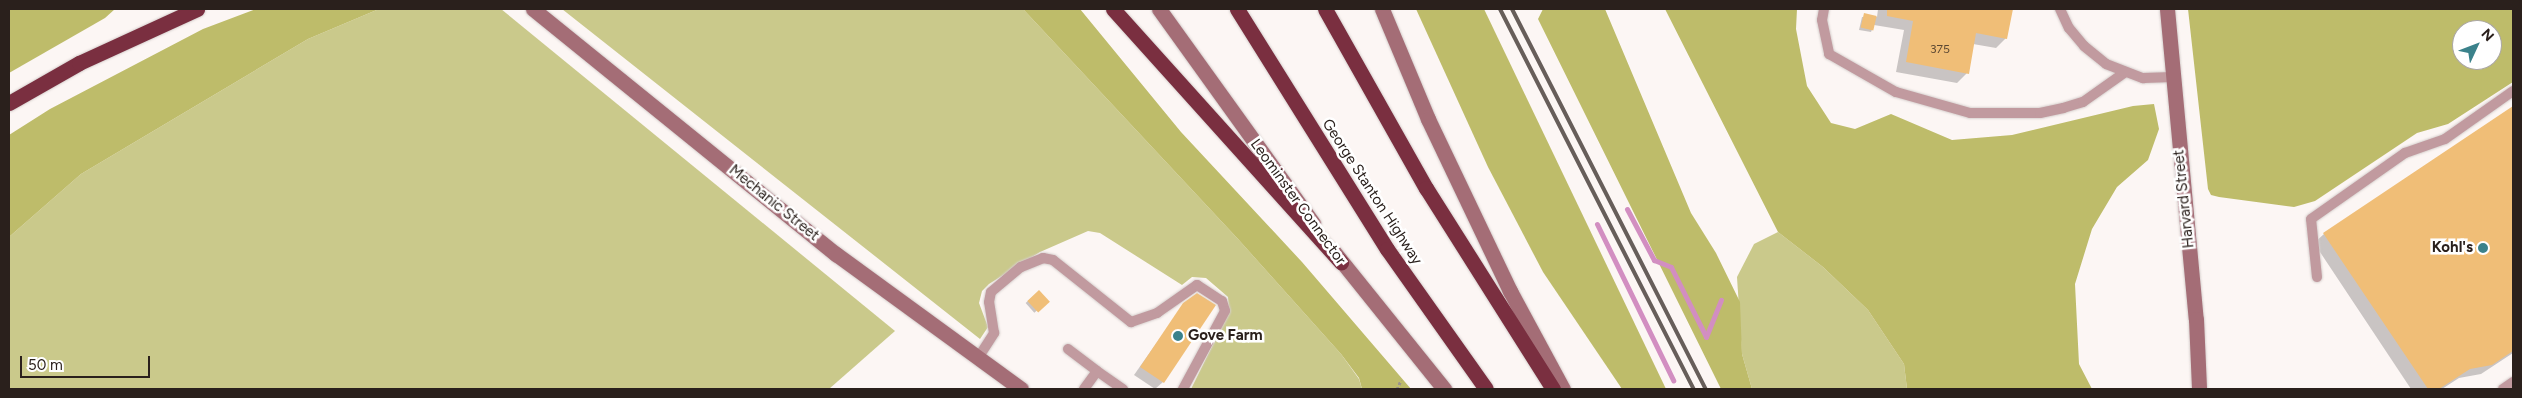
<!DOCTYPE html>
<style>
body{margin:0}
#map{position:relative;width:2522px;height:398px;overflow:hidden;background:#fcf6f4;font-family:Figtree,sans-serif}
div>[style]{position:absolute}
.green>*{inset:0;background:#cac98b}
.forest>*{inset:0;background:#bebc6a}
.shadow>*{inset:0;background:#0003;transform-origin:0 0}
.stream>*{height:5px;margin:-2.5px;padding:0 2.5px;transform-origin:2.5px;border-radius:2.5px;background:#d28ec1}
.building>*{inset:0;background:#f0be77;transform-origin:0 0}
.path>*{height:3px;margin-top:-1.5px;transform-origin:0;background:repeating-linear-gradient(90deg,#99918e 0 2.5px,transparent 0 5px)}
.roads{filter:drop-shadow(0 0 1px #d6cfcd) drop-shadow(0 0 1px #d6cfcd)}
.lane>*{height:10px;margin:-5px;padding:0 5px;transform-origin:5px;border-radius:5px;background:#c19a9f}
.secondary>*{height:15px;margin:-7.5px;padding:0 7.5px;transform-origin:7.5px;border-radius:7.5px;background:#a46d76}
.highway>*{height:15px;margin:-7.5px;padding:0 7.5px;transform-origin:7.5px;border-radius:7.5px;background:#7a2f40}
.rail>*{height:4px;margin:-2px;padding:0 2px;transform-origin:2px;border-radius:2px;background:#675e5a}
.dots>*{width:14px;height:14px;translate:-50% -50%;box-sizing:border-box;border:2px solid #fff;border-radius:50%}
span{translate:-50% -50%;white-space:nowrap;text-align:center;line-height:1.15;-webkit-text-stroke:5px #fff;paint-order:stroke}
.number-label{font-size:12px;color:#5c4833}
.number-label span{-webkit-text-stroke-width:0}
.street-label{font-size:15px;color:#2a201c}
.poi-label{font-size:15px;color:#2a201c;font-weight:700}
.right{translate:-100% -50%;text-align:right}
.left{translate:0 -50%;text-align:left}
.frame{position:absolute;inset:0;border:10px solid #2a201c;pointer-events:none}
.north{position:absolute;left:2452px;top:20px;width:50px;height:50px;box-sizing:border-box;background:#fff;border:1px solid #aaa6a4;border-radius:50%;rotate:47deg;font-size:14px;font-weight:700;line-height:20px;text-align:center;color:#2a201c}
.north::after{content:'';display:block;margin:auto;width:18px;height:22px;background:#3b828b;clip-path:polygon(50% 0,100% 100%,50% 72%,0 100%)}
.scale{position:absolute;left:20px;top:356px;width:130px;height:22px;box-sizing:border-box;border:2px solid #2a201c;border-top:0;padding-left:6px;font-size:15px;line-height:18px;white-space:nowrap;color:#2a201c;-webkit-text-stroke:4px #fff;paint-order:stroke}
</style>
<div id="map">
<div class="green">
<i style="clip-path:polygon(379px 9px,501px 9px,895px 331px,829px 389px,9px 389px,9px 237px,81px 174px,308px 39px)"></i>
<i style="clip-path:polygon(562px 9px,1023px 9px,1238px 239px,1341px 354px,1359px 379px,1362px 389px,1191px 389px,1229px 312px,1228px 297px,1206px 278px,1192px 277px,1182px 285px,1100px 233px,1088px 231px,1040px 252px,989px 284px,982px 291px,979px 303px,988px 327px,980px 339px)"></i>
<i style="clip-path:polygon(1778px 232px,1823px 267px,1868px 310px,1904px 364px,1907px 389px,1752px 389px,1742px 354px,1737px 277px,1754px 244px)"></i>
</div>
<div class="forest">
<i style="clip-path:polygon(9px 9px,115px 9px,105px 18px,9px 73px)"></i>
<i style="clip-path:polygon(256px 9px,379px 9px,308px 39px,81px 174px,9px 237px,9px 135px,50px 109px,203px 29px)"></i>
<i style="clip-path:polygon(1023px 9px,1080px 9px,1181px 132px,1302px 262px,1411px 389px,1362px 389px,1359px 378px,1341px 354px,1238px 239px)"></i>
<i style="clip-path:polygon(1416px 9px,1484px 9px,1666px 389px,1622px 389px,1543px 272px,1488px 167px)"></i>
<i style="clip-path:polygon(1543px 9px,1605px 9px,1691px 213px,1716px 253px,1740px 302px,1742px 354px,1752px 389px,1721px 389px,1538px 19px)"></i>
<i style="clip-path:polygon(1665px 9px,1797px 9px,1796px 29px,1807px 86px,1831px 123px,1855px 129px,1891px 114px,1952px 140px,2012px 135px,2133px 106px,2154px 104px,2159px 129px,2148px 160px,2117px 187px,2092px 229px,2075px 284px,2079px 364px,2092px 389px,1907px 389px,1904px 364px,1868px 310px,1823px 267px,1778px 232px)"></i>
<i style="clip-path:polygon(evenodd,2188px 9px,2513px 9px,2513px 82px,2448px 124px,2417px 133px,2315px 201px,2294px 207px,2219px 197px,2211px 195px,2208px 189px,2188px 9px,2462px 30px,2492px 30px,2492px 60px,2462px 60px,2462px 30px)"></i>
</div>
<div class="shadow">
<i style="clip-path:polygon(1878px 9px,2012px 9px,2006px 38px,1996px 48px,1973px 44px,1967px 73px,1957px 83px,1896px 72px,1904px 30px,1874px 25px,1871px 32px,1859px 30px,1862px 17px,1877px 17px)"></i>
<i style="clip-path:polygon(2513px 107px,2513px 353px,2481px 374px,2459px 378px,2442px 389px,2411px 389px,2314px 243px,2324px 234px)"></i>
<i style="left:1039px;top:291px;width:13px;height:18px;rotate:48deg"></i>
<i style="clip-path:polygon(1184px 304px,1163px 382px,1155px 389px,1134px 375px)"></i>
</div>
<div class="stream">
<i style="left:1627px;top:209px;width:58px;rotate:62.1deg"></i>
<i style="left:1654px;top:260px;width:18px;rotate:22deg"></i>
<i style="left:1671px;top:267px;width:78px;rotate:63.4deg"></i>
<i style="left:1706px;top:337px;width:40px;rotate:-68deg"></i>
<i style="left:1597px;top:224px;width:174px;rotate:64deg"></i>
</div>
<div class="building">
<i style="clip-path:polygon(1887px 9px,2013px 9px,2007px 39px,1976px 33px,1969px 74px,1906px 62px,1913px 21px,1887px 16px)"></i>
<i style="left:1864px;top:13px;width:13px;height:15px;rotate:13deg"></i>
<i style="clip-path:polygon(2513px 106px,2513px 351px,2492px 365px,2470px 369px,2439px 389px,2428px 389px,2323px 233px)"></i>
<i style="left:1039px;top:290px;width:16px;height:16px;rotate:47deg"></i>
<i style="clip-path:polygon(1197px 293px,1216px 305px,1164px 383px,1140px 367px,1183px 303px)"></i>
</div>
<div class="path">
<i style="left:1397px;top:389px;width:10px;rotate:-66deg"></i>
</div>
<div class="roads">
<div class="lane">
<i style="left:1824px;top:9px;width:11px;rotate:100deg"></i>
<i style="left:1822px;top:20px;width:35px;rotate:78deg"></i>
<i style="left:1829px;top:54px;width:77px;rotate:29.6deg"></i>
<i style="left:1896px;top:92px;width:77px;rotate:15.8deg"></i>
<i style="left:1970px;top:113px;width:70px"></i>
<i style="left:2040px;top:113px;width:24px;rotate:-12deg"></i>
<i style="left:2063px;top:108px;width:21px;rotate:-17deg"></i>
<i style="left:2083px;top:102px;width:50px;rotate:-35.3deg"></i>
<i style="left:2060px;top:9px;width:21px;rotate:65deg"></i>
<i style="left:2069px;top:28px;width:23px;rotate:50deg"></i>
<i style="left:2084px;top:46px;width:28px;rotate:39deg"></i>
<i style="left:2106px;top:64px;width:40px;rotate:21deg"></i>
<i style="left:2143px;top:78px;width:30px;rotate:-2deg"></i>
<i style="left:2317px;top:277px;width:58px;rotate:-95.9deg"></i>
<i style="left:2311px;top:219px;width:115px;rotate:-35.1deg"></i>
<i style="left:2405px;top:153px;width:42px;rotate:-19.3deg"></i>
<i style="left:2445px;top:139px;width:83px;rotate:-35.2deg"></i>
<i style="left:1068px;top:349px;width:36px;rotate:37deg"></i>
<i style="left:978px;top:358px;width:30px;rotate:-57deg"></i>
<i style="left:994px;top:333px;width:31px;rotate:-99deg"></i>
<i style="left:989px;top:302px;width:10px;rotate:-79deg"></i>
<i style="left:991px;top:292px;width:39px;rotate:-40deg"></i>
<i style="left:1021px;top:267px;width:24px;rotate:-22deg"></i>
<i style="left:1043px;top:258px;width:10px;rotate:11deg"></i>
<i style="left:1053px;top:260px;width:100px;rotate:38.5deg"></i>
<i style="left:1131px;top:322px;width:28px;rotate:-19deg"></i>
<i style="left:1157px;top:313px;width:49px;rotate:-35deg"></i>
<i style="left:1197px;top:285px;width:30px;rotate:33deg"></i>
<i style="left:1222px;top:301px;width:10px;rotate:73deg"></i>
<i style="left:1225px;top:311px;width:89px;rotate:118.3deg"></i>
<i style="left:1084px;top:389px;width:22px;rotate:-54deg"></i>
<i style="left:1097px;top:371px;width:32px;rotate:35deg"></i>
<i style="left:2503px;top:389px;width:12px;rotate:-35deg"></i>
</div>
<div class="secondary">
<i style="left:533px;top:9px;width:390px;rotate:39deg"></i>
<i style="left:836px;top:254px;width:229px;rotate:36.1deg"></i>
<i style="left:1159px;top:9px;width:264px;rotate:54.3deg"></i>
<i style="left:1382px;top:9px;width:119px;rotate:67.3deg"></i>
<i style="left:1428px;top:119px;width:191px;rotate:64.5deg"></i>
<i style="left:1510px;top:291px;width:111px;rotate:61.6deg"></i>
<i style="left:2167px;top:9px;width:311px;rotate:84.7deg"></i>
<i style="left:2196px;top:319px;width:70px;rotate:87.5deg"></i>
<i style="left:1334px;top:252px;width:176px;rotate:51.2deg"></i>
</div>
<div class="highway">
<i style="left:1113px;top:9px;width:341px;rotate:48deg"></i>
<i style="left:1237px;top:9px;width:283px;rotate:58deg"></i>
<i style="left:1387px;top:249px;width:171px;rotate:54.7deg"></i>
<i style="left:1325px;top:9px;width:206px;rotate:60.6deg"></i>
<i style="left:1426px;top:188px;width:238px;rotate:57.7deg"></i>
<i style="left:9px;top:103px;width:81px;rotate:-29.7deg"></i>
<i style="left:79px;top:63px;width:130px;rotate:-24.6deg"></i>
</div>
</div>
<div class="rail">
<i style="left:1500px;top:9px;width:427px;rotate:63deg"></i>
<i style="left:1512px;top:9px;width:427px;rotate:63deg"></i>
</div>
<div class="dots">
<i style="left:2483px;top:248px;background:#3b828b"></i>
<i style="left:1178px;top:336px;background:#3b828b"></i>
</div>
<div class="number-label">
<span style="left:1940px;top:50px">375</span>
</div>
<div class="street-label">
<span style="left:1372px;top:192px;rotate:57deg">George Stanton Highway</span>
<span style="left:2184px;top:199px;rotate:-96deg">Harvard Street</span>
<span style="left:1298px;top:202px;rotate:54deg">Leominster Connector</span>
<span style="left:774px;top:203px;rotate:39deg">Mechanic Street</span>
</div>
<div class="poi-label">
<span class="right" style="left:2473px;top:248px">Kohl's</span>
<span class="left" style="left:1188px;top:336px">Gove Farm</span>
</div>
<div class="frame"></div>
<div class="north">N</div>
<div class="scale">50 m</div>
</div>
